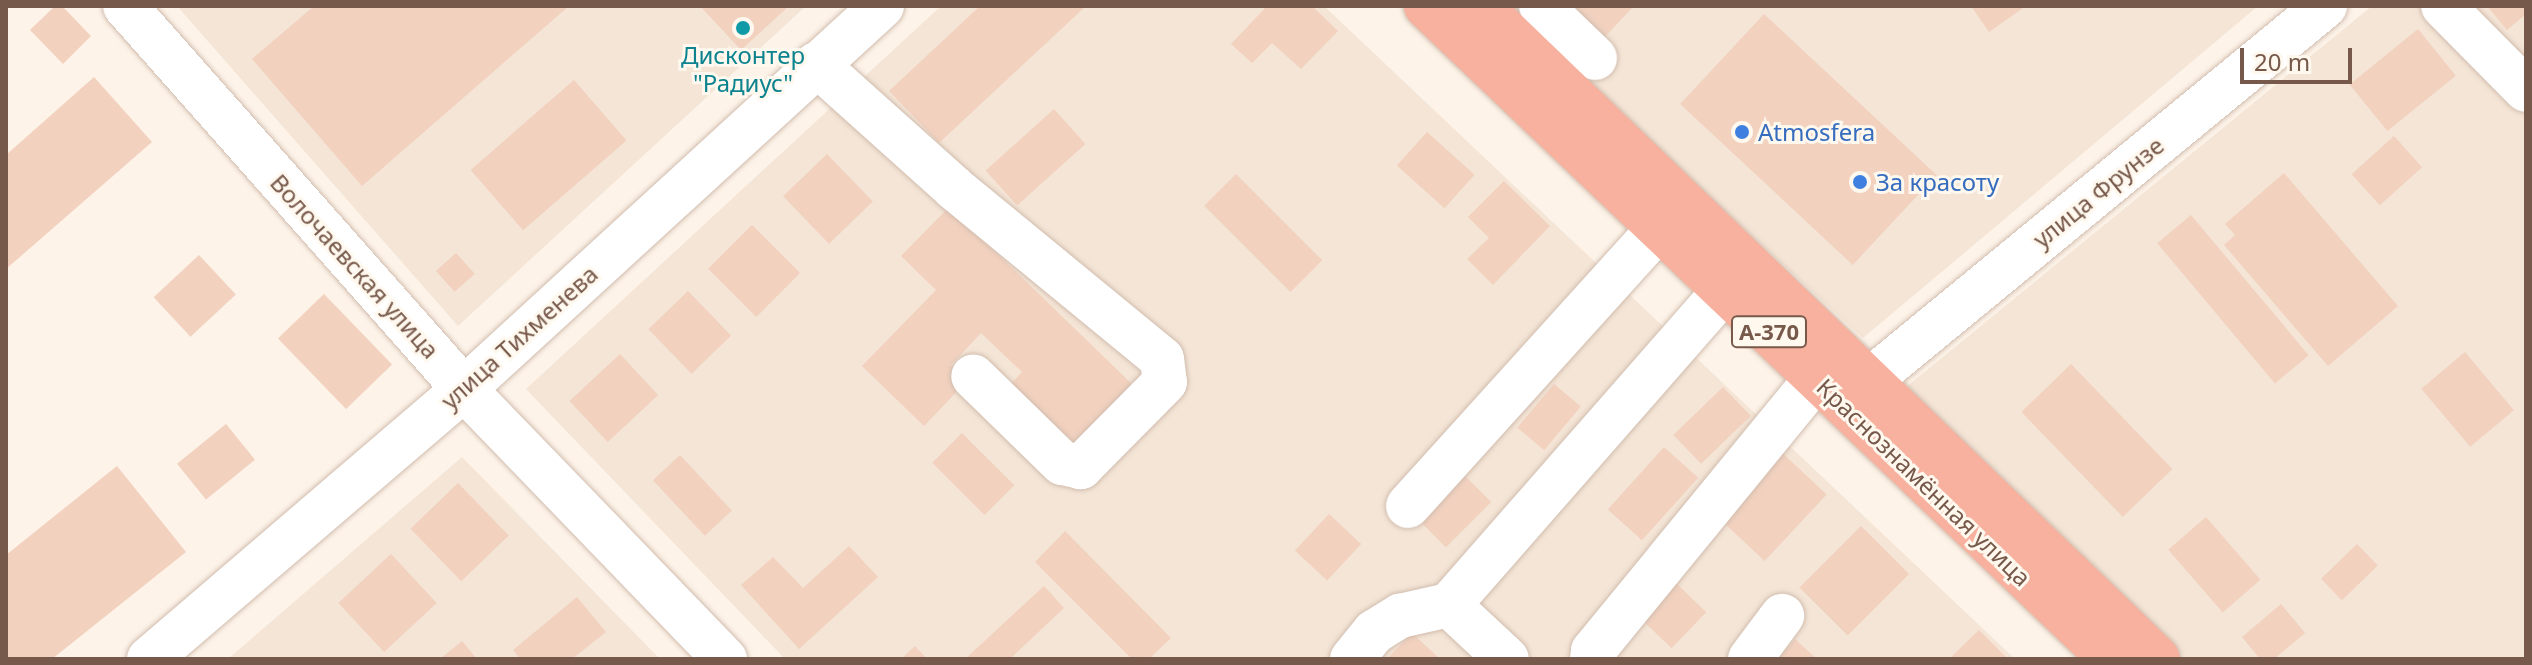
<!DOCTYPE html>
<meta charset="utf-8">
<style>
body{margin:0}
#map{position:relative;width:2532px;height:665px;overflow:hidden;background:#fdf3e8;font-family:"Noto Sans",sans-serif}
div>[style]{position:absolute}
.residential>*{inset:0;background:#f4e5d6}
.building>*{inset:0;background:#f2d1bf;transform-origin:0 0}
.roads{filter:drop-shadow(0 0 2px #d1bdaf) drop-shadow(0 0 2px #d1bdaf)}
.minor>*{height:44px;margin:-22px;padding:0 22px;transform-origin:22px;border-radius:22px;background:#fff}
.highway>*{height:44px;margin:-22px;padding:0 22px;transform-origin:22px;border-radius:22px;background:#f7b19e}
.dots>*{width:22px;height:22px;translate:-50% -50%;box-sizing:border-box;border:4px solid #fff8ee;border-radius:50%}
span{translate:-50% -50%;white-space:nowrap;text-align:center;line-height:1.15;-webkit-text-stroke:6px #fff8ee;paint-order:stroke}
.shield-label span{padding:2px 6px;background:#fff8ee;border:2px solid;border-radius:6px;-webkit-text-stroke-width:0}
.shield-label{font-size:22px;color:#77594b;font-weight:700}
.culture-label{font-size:24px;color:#0d838f}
.shop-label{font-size:24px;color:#366cbe}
.left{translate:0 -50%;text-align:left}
.street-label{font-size:24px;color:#77594b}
.frame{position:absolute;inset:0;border:8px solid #77594b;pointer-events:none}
.scale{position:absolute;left:2240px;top:48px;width:112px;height:36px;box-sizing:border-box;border:4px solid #77594b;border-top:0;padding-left:10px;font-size:24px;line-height:28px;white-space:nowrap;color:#77594b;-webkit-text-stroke:6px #fff8ee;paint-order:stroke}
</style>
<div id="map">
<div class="residential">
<i style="clip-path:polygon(177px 6px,806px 6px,458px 326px)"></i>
<i style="clip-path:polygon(941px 6px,1324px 6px,2015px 659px,785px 659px,526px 389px)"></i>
<i style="clip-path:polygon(1501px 6px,2258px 6px,1863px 338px)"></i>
<i style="clip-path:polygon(2372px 6px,2526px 6px,2526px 659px,2175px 659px,1905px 388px)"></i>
<i style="clip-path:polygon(462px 457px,660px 659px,228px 659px)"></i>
</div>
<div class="building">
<i style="clip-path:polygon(55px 6px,62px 6px,91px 36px,63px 64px,30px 30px)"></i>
<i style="clip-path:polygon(314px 6px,569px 6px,362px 186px,252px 59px)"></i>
<i style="clip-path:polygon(700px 6px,789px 6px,741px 50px)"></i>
<i style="clip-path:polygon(980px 6px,1086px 6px,939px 143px,889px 91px)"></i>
<i style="clip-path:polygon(1267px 6px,1312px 6px,1338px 31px,1301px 69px,1272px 43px,1252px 63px,1231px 44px)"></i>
<i style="clip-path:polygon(1560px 6px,1634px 6px,1599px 43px)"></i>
<i style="clip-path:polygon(1971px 6px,2026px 6px,1989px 32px)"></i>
<i style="clip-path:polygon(2487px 6px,2526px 6px,2526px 14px,2507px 30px)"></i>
<i style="left:1764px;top:14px;width:236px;height:123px;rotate:43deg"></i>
<i style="left:2418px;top:29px;width:60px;height:88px;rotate:51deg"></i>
<i style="clip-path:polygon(94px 77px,152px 142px,6px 269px,6px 155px)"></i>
<i style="left:574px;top:80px;width:80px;height:137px;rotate:49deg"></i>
<i style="left:1054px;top:109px;width:47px;height:92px;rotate:48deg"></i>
<i style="left:1427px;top:132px;width:64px;height:45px;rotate:42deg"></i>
<i style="left:2394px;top:136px;width:42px;height:57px;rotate:48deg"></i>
<i style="left:827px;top:154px;width:66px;height:61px;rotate:46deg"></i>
<i style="clip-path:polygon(2284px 173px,2398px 306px,2328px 366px,2224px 245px,2235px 235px,2225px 224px)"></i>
<i style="left:1236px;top:174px;width:122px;height:45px;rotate:45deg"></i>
<i style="clip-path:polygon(1504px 181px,1550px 226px,1493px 285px,1467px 259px,1489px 238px,1468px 217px)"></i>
<i style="clip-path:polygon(949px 207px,1135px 387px,1069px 456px,1003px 392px,1022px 372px,981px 333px,951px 365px,967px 381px,924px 426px,862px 366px,936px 290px,901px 256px)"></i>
<i style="left:2191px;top:215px;width:183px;height:44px;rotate:50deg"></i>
<i style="left:752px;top:225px;width:68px;height:62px;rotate:45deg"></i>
<i style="left:456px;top:253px;width:28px;height:27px;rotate:48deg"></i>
<i style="left:199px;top:255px;width:54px;height:62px;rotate:47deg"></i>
<i style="left:688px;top:291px;width:62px;height:55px;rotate:46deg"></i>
<i style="left:324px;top:294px;width:98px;height:64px;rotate:46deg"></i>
<i style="left:2465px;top:352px;width:76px;height:57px;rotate:50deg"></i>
<i style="left:620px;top:354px;width:56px;height:69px;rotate:47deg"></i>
<i style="left:2071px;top:364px;width:146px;height:69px;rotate:46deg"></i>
<i style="left:1554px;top:384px;width:35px;height:57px;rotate:40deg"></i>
<i style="left:1723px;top:387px;width:40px;height:69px;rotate:46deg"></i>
<i style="left:226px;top:424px;width:46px;height:63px;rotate:51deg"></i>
<i style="left:962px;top:433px;width:74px;height:42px;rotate:45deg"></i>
<i style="left:1664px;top:447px;width:46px;height:84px;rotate:42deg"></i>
<i style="left:1777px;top:448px;width:68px;height:91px;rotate:43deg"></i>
<i style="left:680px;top:455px;width:76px;height:37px;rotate:47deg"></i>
<i style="clip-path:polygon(117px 466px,186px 552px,52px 659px,6px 659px,6px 555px)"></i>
<i style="left:1460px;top:471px;width:44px;height:64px;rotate:45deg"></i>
<i style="left:458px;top:483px;width:73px;height:66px;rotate:46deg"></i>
<i style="left:1329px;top:514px;width:44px;height:50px;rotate:43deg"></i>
<i style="left:2206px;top:517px;width:83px;height:50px;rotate:49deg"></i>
<i style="left:1861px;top:526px;width:68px;height:87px;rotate:45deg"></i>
<i style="clip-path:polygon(1065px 531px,1171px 638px,1149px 659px,1132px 659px,1035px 562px)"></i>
<i style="left:2357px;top:544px;width:30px;height:50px;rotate:46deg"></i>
<i style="clip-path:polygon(849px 546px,878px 577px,799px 649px,741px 585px,773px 557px,803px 588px)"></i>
<i style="left:391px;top:554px;width:67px;height:72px;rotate:47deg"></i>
<i style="left:1676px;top:583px;width:42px;height:50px;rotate:44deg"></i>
<i style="clip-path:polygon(1044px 586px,1064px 608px,1010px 659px,965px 659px)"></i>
<i style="clip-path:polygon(577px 597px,606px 632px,572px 659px,520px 659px,513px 650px)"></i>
<i style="clip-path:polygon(2281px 604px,2305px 633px,2274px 659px,2260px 659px,2242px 637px)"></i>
<i style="clip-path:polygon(1979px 630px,2008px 659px,1949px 659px)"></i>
<i style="clip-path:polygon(1412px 633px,1440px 659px,1387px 659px)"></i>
<i style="clip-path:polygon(1795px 639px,1817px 659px,1777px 659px)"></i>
<i style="clip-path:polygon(462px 641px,477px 659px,440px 659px)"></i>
<i style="clip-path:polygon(915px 646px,927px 659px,901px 659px)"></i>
</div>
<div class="roads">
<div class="minor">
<i style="left:125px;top:6px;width:511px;rotate:48.49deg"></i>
<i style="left:464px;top:389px;width:376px;rotate:46deg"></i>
<i style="left:1541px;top:6px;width:75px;rotate:43.9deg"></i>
<i style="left:2443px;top:6px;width:118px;rotate:45.3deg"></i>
<i style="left:816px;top:64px;width:186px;rotate:41.9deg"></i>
<i style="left:954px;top:188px;width:269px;rotate:39.4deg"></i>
<i style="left:1162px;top:359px;width:23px;rotate:83deg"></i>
<i style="left:1165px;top:382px;width:120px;rotate:134.7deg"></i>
<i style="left:1081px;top:467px;width:19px;rotate:-168deg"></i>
<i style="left:1062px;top:463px;width:124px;rotate:-135.7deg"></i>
<i style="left:1871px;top:379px;width:588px;rotate:-39.41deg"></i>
<i style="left:1408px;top:506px;width:375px;rotate:-47.9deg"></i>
<i style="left:1449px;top:605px;width:79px;rotate:43deg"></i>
<i style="left:149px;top:659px;width:415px;rotate:-40.6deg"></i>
<i style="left:464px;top:389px;width:567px;rotate:-42.5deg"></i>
<i style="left:1352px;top:659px;width:35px;rotate:-51deg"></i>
<i style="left:1374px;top:632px;width:31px;rotate:-32deg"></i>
<i style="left:1400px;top:616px;width:50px;rotate:-12.7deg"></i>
<i style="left:1449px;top:605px;width:420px;rotate:-48.8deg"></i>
<i style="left:1592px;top:659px;width:8px;rotate:-83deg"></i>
<i style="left:1593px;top:651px;width:352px;rotate:-50.7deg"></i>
<i style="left:1750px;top:659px;width:54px;rotate:-53.3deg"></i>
</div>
<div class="highway">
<i style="left:1426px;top:6px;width:946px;rotate:43.63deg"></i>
<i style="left:1480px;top:6px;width:941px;rotate:43.92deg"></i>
</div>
</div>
<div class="dots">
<i style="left:743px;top:28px;background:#0f9aa8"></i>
<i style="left:1742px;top:132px;background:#3f7fe0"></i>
<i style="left:1860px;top:182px;background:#3f7fe0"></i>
</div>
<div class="shield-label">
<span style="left:1769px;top:332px">А-370</span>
</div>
<div class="culture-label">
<span style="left:743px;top:69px">Дисконтер<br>"Радиус"</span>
</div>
<div class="shop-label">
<span class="left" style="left:1758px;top:132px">Atmosfera</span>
<span class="left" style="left:1876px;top:182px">За красоту</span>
</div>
<div class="street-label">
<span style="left:2098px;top:192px;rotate:-39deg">улица Фрунзе</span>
<span style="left:355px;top:266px;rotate:48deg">Волочаевская улица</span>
<span style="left:519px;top:337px;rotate:-42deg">улица Тихменева</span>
<span style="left:1924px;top:482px;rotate:44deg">Краснознамённая улица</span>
</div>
<div class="frame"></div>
<div class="scale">20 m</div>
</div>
